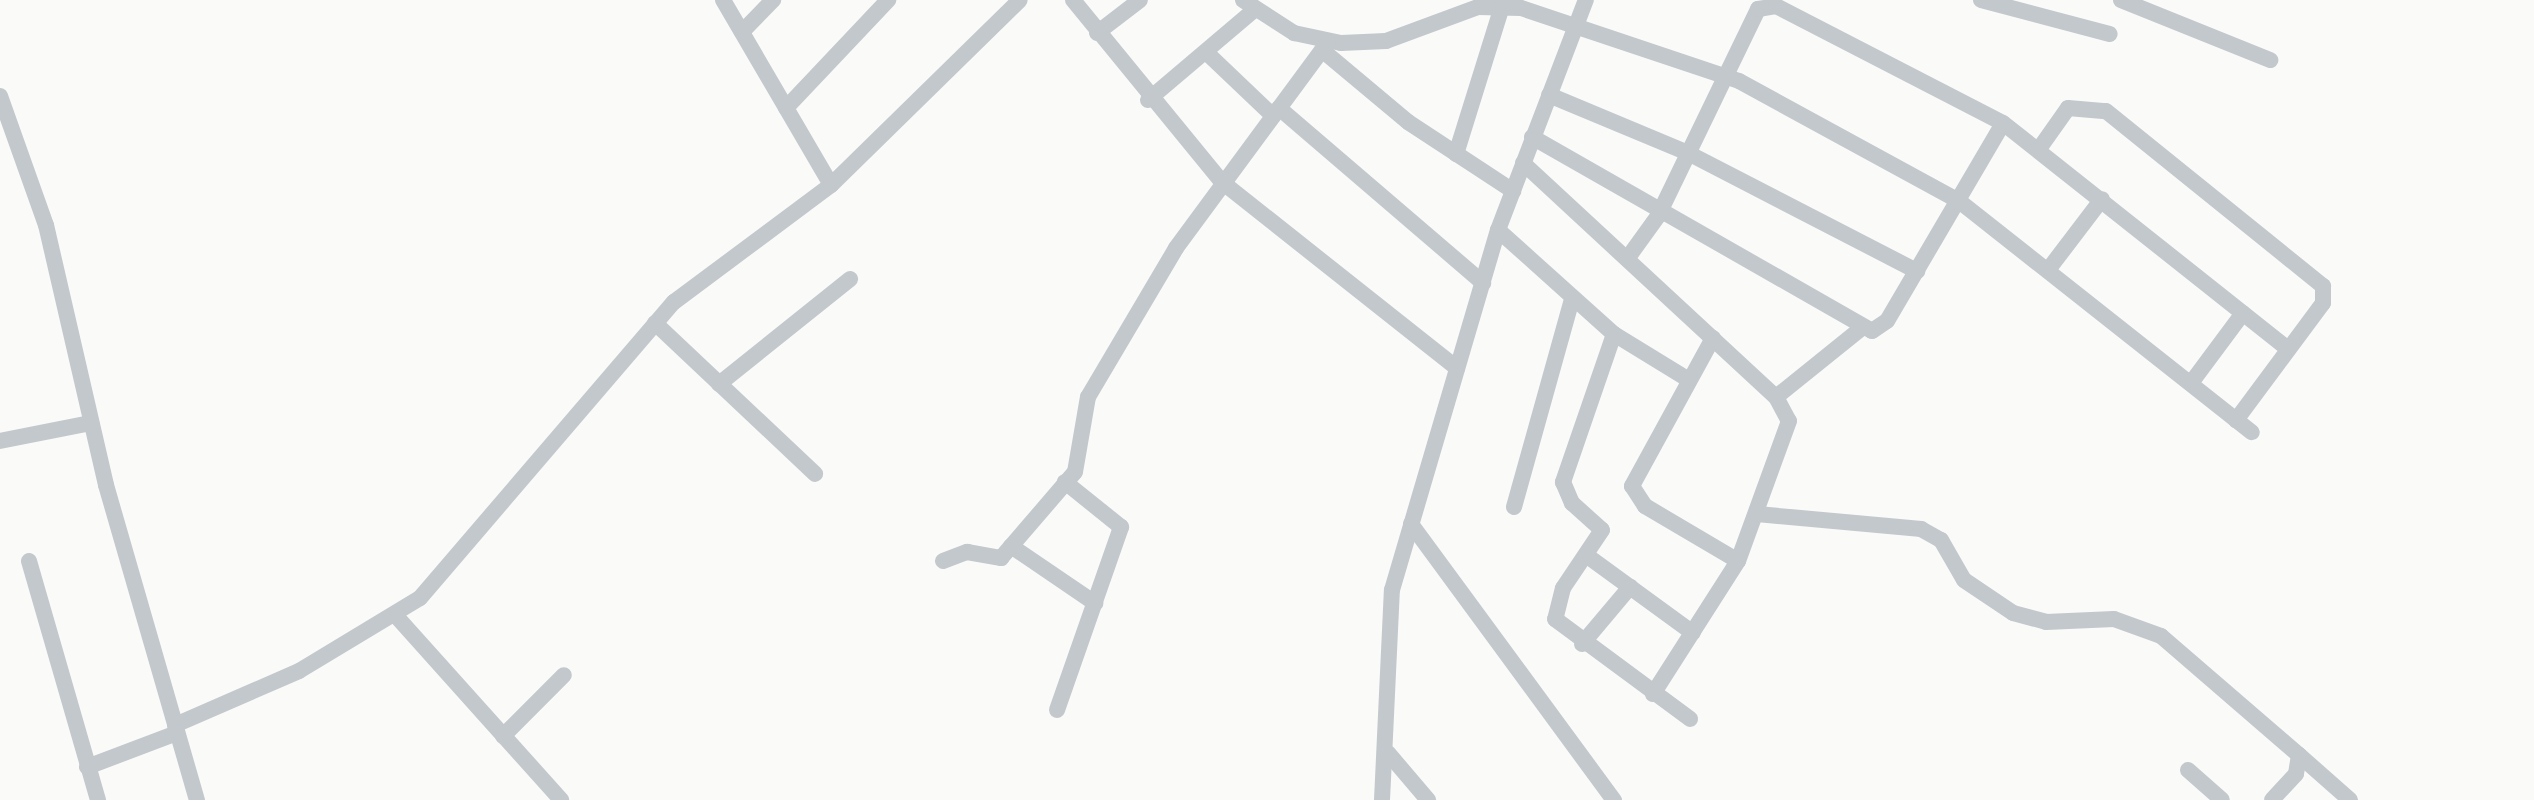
<!DOCTYPE html>
<style>
body{margin:0}
#map{position:relative;width:2534px;height:800px;overflow:hidden;background:#fafaf8;font-family:Commissioner,sans-serif}
div>[style]{position:absolute}
.minor>*{height:16px;margin:-8px;padding:0 8px;transform-origin:8px;border-radius:8px;background:#c3c8cc}
span{translate:-50% -50%;white-space:nowrap;text-align:center;line-height:1.15;-webkit-text-stroke:8px #fff;paint-order:stroke}
</style>
<div id="map">
<div class="minor">
<i style="left:723px;top:0;width:214px;rotate:59.7deg"></i>
<i style="left:1073px;top:0;width:235px;rotate:50.7deg"></i>
<i style="left:1222px;top:182px;width:300px;rotate:38.4deg"></i>
<i style="left:1243px;top:0;width:61px;rotate:32.9deg"></i>
<i style="left:1294px;top:33px;width:48px;rotate:12deg"></i>
<i style="left:1341px;top:43px;width:45px;rotate:-2.5deg"></i>
<i style="left:1386px;top:41px;width:98px;rotate:-20.3deg"></i>
<i style="left:1478px;top:7px;width:43px;rotate:1.3deg"></i>
<i style="left:1521px;top:8px;width:230px;rotate:18.5deg"></i>
<i style="left:1739px;top:81px;width:251px;rotate:28.6deg"></i>
<i style="left:1959px;top:201px;width:373px;rotate:38.3deg"></i>
<i style="left:1981px;top:0;width:133px;rotate:14.8deg"></i>
<i style="left:2121px;top:0;width:161px;rotate:21.9deg"></i>
<i style="left:742px;top:32px;width:45px;rotate:-45.9deg"></i>
<i style="left:1097px;top:33px;width:54px;rotate:-37.5deg"></i>
<i style="left:1322px;top:50px;width:112px;rotate:39.9deg"></i>
<i style="left:1408px;top:122px;width:126px;rotate:33.3deg"></i>
<i style="left:1208px;top:54px;width:90px;rotate:43.6deg"></i>
<i style="left:1549px;top:95px;width:151px;rotate:22.6deg"></i>
<i style="left:1688px;top:153px;width:258px;rotate:27.3deg"></i>
<i style="left:0;top:96px;width:137px;rotate:70.4deg"></i>
<i style="left:46px;top:225px;width:267px;rotate:77deg"></i>
<i style="left:106px;top:485px;width:328px;rotate:73.9deg"></i>
<i style="left:1148px;top:100px;width:138px;rotate:-40.3deg"></i>
<i style="left:786px;top:108px;width:149px;rotate:-46.6deg"></i>
<i style="left:1279px;top:108px;width:269px;rotate:40.6deg"></i>
<i style="left:1532px;top:137px;width:391px;rotate:29.7deg"></i>
<i style="left:1872px;top:331px;width:18px;rotate:-34deg"></i>
<i style="left:1887px;top:321px;width:229px;rotate:-59.6deg"></i>
<i style="left:2039px;top:149px;width:50px;rotate:-54.7deg"></i>
<i style="left:2068px;top:108px;width:38px;rotate:5deg"></i>
<i style="left:2106px;top:111px;width:279px;rotate:38.9deg"></i>
<i style="left:2323px;top:286px;width:17px;rotate:90deg"></i>
<i style="left:2323px;top:303px;width:146px;rotate:126.6deg"></i>
<i style="left:1456px;top:154px;width:155px;rotate:-72.7deg"></i>
<i style="left:1523px;top:163px;width:345px;rotate:42.8deg"></i>
<i style="left:1776px;top:397px;width:27px;rotate:62deg"></i>
<i style="left:1789px;top:421px;width:149px;rotate:110deg"></i>
<i style="left:1738px;top:561px;width:158px;rotate:122.6deg"></i>
<i style="left:1498px;top:230px;width:156px;rotate:41.9deg"></i>
<i style="left:1614px;top:334px;width:88px;rotate:31.5deg"></i>
<i style="left:1627px;top:259px;width:53px;rotate:-54.2deg"></i>
<i style="left:1658px;top:216px;width:230px;rotate:-64.2deg"></i>
<i style="left:1758px;top:9px;width:18px;rotate:-9deg"></i>
<i style="left:1776px;top:6px;width:255px;rotate:27.3deg"></i>
<i style="left:2003px;top:123px;width:362px;rotate:38.4deg"></i>
<i style="left:2048px;top:270px;width:89px;rotate:-52.7deg"></i>
<i style="left:655px;top:323px;width:220px;rotate:43.3deg"></i>
<i style="left:1614px;top:334px;width:157px;rotate:109deg"></i>
<i style="left:1563px;top:482px;width:23px;rotate:67deg"></i>
<i style="left:1572px;top:503px;width:40px;rotate:42deg"></i>
<i style="left:1602px;top:530px;width:70px;rotate:123.9deg"></i>
<i style="left:1563px;top:588px;width:32px;rotate:104deg"></i>
<i style="left:1555px;top:619px;width:168px;rotate:36.5deg"></i>
<i style="left:1713px;top:338px;width:169px;rotate:118.7deg"></i>
<i style="left:1632px;top:486px;width:24px;rotate:57deg"></i>
<i style="left:1645px;top:506px;width:108px;rotate:30.6deg"></i>
<i style="left:2191px;top:383px;width:87px;rotate:-53.4deg"></i>
<i style="left:719px;top:384px;width:168px;rotate:-38.7deg"></i>
<i style="left:1776px;top:397px;width:112px;rotate:-38.8deg"></i>
<i style="left:0;top:441px;width:93px;rotate:-11.2deg"></i>
<i style="left:1514px;top:507px;width:216px;rotate:-74.4deg"></i>
<i style="left:1757px;top:514px;width:165px;rotate:5.2deg"></i>
<i style="left:1921px;top:529px;width:23px;rotate:29deg"></i>
<i style="left:1941px;top:540px;width:46px;rotate:60.1deg"></i>
<i style="left:1964px;top:580px;width:59px;rotate:34deg"></i>
<i style="left:2013px;top:613px;width:34px;rotate:15deg"></i>
<i style="left:2046px;top:622px;width:68px;rotate:-2.5deg"></i>
<i style="left:2114px;top:619px;width:50px;rotate:19.9deg"></i>
<i style="left:2161px;top:636px;width:182px;rotate:40.8deg"></i>
<i style="left:2299px;top:755px;width:19px;rotate:99deg"></i>
<i style="left:2296px;top:774px;width:35px;rotate:133deg"></i>
<i style="left:1411px;top:524px;width:343px;rotate:53.7deg"></i>
<i style="left:1011px;top:546px;width:102px;rotate:34.2deg"></i>
<i style="left:1586px;top:555px;width:132px;rotate:36.1deg"></i>
<i style="left:29px;top:561px;width:249px;rotate:73.9deg"></i>
<i style="left:943px;top:561px;width:26px;rotate:-21deg"></i>
<i style="left:967px;top:552px;width:35px;rotate:10deg"></i>
<i style="left:1001px;top:558px;width:113px;rotate:-49.3deg"></i>
<i style="left:1075px;top:472px;width:76px;rotate:-80.2deg"></i>
<i style="left:1088px;top:397px;width:173px;rotate:-59.4deg"></i>
<i style="left:1176px;top:248px;width:256px;rotate:-53.6deg"></i>
<i style="left:397px;top:617px;width:246px;rotate:48.1deg"></i>
<i style="left:1582px;top:644px;width:75px;rotate:-49.9deg"></i>
<i style="left:1057px;top:710px;width:194px;rotate:-70.7deg"></i>
<i style="left:1121px;top:527px;width:72px;rotate:-141.2deg"></i>
<i style="left:175px;top:725px;width:135px;rotate:-23.5deg"></i>
<i style="left:299px;top:671px;width:141px;rotate:-31.1deg"></i>
<i style="left:420px;top:598px;width:390px;rotate:-49.4deg"></i>
<i style="left:674px;top:302px;width:196px;rotate:-36.7deg"></i>
<i style="left:831px;top:185px;width:264px;rotate:-44.4deg"></i>
<i style="left:503px;top:736px;width:86px;rotate:-45deg"></i>
<i style="left:1388px;top:753px;width:62px;rotate:49.6deg"></i>
<i style="left:2299px;top:755px;width:68px;rotate:41.4deg"></i>
<i style="left:87px;top:767px;width:96px;rotate:-20.7deg"></i>
<i style="left:2188px;top:770px;width:45px;rotate:41.4deg"></i>
<i style="left:1382px;top:800px;width:210px;rotate:-87.3deg"></i>
<i style="left:1392px;top:590px;width:375px;rotate:-73.6deg"></i>
<i style="left:1498px;top:230px;width:246px;rotate:-69.1deg"></i>
</div>
</div>
